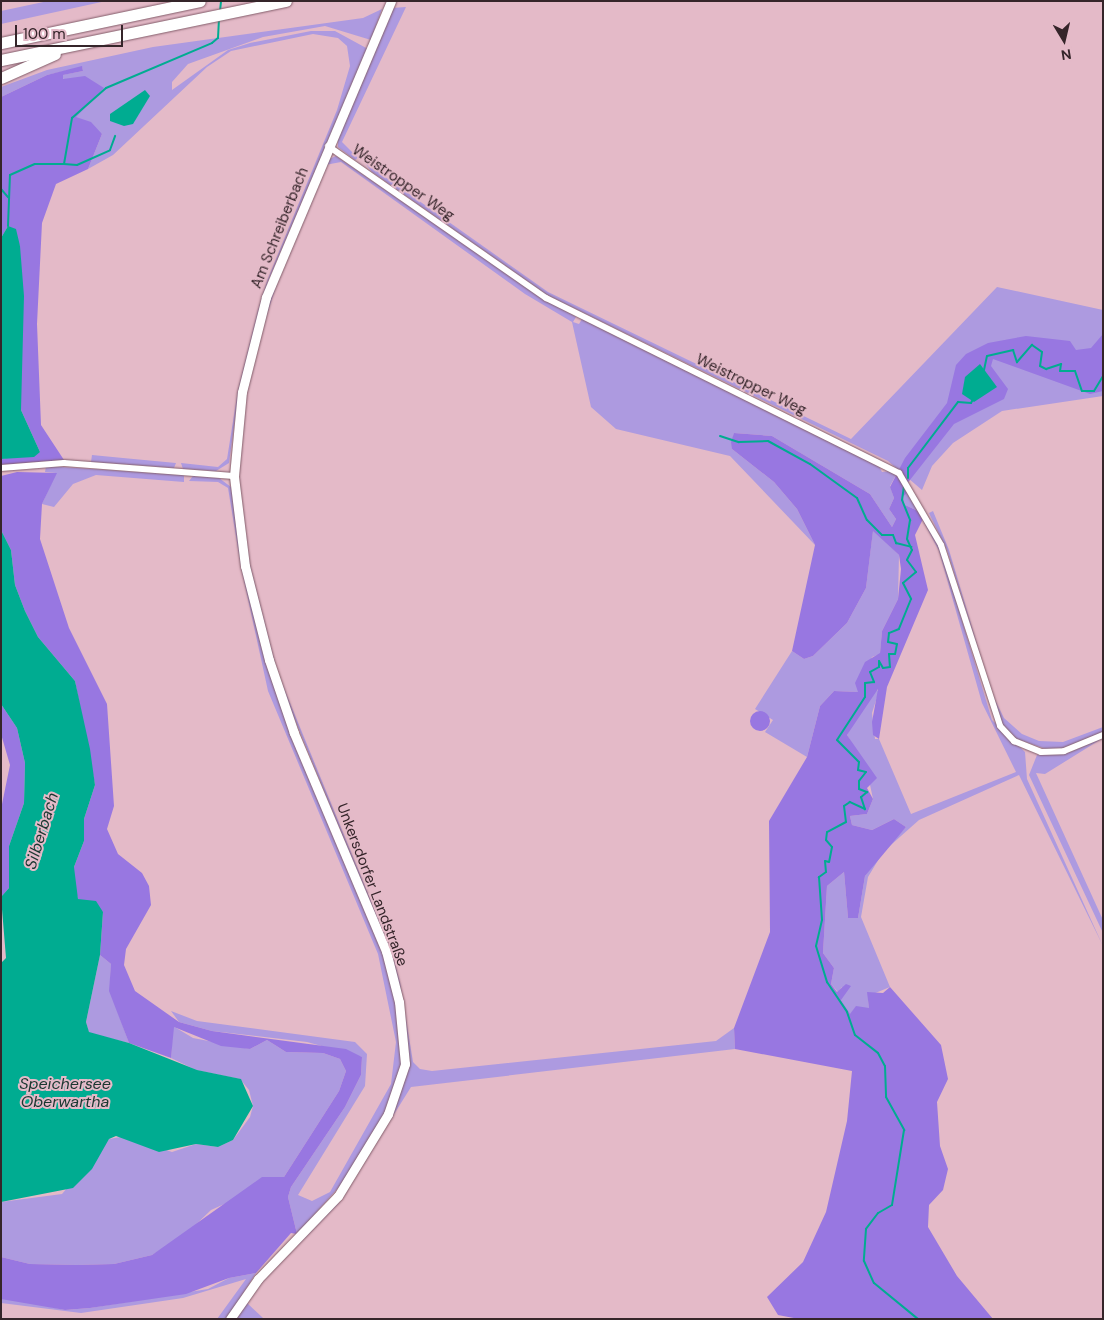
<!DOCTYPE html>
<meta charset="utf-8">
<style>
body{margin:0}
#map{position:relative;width:1104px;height:1320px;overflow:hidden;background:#e4bac8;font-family:"DM Sans",sans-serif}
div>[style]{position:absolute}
.green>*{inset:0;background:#ad9ae0}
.forest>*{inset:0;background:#9877e1}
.round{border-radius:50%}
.water>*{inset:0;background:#00ac91}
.stream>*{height:2px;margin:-1px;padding:0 1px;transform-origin:1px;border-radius:1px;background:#00ac91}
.roads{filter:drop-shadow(0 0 1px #825d6a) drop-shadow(0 0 1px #825d6a)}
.street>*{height:6px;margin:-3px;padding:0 3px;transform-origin:3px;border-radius:3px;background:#fff}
.secondary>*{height:9px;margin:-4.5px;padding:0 4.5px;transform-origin:4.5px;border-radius:4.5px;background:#fff}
.highway>*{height:11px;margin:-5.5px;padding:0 5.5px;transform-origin:5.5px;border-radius:5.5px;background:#fff}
span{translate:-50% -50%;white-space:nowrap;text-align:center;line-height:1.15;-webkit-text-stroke:4px #e4bac8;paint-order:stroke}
.street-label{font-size:15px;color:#35252a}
.water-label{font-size:16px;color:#1a3730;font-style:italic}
.frame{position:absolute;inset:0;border:2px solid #35252a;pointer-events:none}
.north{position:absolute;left:1039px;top:15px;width:50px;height:50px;-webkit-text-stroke:4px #e4bac8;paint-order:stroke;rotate:171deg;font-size:14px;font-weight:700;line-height:20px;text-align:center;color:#35252a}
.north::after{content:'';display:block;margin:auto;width:18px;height:22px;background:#35252a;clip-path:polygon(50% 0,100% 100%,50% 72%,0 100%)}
.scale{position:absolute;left:15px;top:25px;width:108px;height:22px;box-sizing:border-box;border:2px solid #35252a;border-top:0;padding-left:6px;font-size:15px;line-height:18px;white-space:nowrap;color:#35252a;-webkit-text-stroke:4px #e4bac8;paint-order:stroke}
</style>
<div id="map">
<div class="green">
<i style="clip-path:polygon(48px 1px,106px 1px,1px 24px,1px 11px)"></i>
<i style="clip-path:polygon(406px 7px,342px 142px,358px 158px,355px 160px,338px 147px,338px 132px,392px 8px)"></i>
<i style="clip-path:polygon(382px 9px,371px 40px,325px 26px,263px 37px,188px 64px,172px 82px,172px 90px,228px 50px,250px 43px,311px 31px,335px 31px,368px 49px,268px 281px,239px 390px,229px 463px,216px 471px,183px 469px,181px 463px,218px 467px,227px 459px,238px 390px,258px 310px,267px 281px,337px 110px,350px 66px,347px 46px,338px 38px,313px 34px,231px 51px,207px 67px,113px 155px,88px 169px,102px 134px,76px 118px,62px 75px,83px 71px,82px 67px,47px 75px,1px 97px,1px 87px,47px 70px,153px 47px,363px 18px)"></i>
<i style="clip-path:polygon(336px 156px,529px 289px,576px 317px,573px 322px,579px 324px,582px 319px,843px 447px,879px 466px,882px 472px,891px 471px,896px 475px,890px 486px,894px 498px,889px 509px,896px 519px,892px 527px,870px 494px,772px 436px,734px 433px,732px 449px,774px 482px,797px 509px,815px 545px,730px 456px,616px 429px,591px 407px,572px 322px,525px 294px,341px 162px,325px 165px,290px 244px,256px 348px,242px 413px,238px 479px,250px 565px,277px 671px,391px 950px,400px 982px,413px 1062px,420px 1069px,432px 1071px,716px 1041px,734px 1028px,735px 1049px,411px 1087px,338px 1204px,296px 1247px,353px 1178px,346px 1179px,297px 1234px,288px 1197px,291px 1187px,345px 1107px,361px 1075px,362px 1057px,307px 1042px,212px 1031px,179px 1022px,171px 1011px,197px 1021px,355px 1042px,367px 1054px,365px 1086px,298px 1195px,312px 1201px,330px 1192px,391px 1084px,396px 1042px,378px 954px,268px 691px,241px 567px,228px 488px,218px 482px,189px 481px,193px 476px,219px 478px,231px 487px,245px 576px,275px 689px,378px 934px,392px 979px,396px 978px,382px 932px,275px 671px,248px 565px,236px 479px,241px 412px,255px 348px,269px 298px,289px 243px,320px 170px,327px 160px)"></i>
<i style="clip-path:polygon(364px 162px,548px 292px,851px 439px,997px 287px,1103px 310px,1103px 396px,1002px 411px,953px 443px,932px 466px,922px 490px,888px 461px,547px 295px,372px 172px)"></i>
<i style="clip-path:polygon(92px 455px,123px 458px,176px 463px,174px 468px,91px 462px)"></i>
<i style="clip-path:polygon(46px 466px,184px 475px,184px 482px,96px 475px,73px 484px,54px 507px,42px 504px,56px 473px,45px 472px)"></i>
<i style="clip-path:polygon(909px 491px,941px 551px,992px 720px,1025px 752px,1027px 779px,1103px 946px,1019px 775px,919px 820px,883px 852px,868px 877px,861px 917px,890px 987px,868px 996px,869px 1008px,850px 1015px,841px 1000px,842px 987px,838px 992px,831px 984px,834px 968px,823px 953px,827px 886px,844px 872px,848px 918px,858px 918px,865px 876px,883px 851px,906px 827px,894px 819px,872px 830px,852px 825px,850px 816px,867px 814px,873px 799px,866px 766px,847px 735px,873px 689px,879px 691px,872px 713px,875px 739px,879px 739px,911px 814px,1016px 772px,982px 703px,939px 551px,918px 511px,905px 505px,903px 497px)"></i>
<i style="clip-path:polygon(933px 511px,949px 550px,992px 694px,1004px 718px,1022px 734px,1039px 741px,1063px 742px,1103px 727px,1103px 732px,1063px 748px,1046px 749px,1017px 739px,1002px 724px,947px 550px,929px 513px)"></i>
<i style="clip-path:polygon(873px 530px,899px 555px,898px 599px,882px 631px,880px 654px,872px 657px,858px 692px,834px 691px,820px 706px,807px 757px,765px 732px,773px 720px,755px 709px,792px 651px,804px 659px,813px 656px,847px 623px,866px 588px)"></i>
<i style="clip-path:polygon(1103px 738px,1045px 774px,1036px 773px,1103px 920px,1103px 933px,1029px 775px,1037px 755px,1068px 753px)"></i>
<i style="clip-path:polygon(100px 955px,111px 964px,110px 991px,129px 1043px,89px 1033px,86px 1022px)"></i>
<i style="clip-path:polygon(173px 1026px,193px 1038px,250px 1049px,267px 1040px,286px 1052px,323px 1053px,340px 1059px,346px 1071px,339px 1091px,284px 1177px,211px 1210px,186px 1234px,152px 1255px,114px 1264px,77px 1265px,30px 1264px,1px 1257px,1px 1202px,62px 1194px,109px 1139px,126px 1136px,172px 1152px,196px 1144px,218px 1147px,233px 1140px,250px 1117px,253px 1106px,249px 1090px,240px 1079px,196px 1070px,171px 1058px)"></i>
<i style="clip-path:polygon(256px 1273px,227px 1319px,217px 1319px,246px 1279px,183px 1298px,81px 1313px,1px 1303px,1px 1299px,14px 1299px,65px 1310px,90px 1308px,208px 1289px,229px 1278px)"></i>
<i style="clip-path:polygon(245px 1301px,263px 1318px,263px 1319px,233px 1319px)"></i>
</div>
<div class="forest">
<i style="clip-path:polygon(82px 66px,83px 71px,63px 75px,63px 79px,85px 76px,104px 88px,76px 117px,91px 122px,102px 134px,88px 169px,56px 184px,42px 223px,37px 324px,41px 425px,64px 460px,1px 465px,1px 459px,40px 452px,21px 410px,20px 246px,8px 226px,1px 238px,1px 97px,47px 75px)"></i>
<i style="clip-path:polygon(1103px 334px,1103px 391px,1090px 394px,993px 359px,991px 366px,1008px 389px,1004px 399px,954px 424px,906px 485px,909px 491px,903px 497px,905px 505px,918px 511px,923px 519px,915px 535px,928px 590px,887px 687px,879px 739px,873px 735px,872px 722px,878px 689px,847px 735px,877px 778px,867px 788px,873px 799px,867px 814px,850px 816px,852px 825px,872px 830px,894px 819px,906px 827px,865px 876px,858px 918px,848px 918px,844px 872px,827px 886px,823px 953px,834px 968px,831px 984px,837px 992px,846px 984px,851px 986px,841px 1000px,850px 1014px,856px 1006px,869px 1008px,867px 992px,883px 993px,890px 987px,941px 1045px,948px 1079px,937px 1102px,940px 1146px,948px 1169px,943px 1190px,929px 1205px,928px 1227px,957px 1276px,993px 1319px,799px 1319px,778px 1315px,767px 1297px,803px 1262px,826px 1212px,847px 1121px,852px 1071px,735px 1049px,734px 1028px,770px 932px,769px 821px,807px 757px,820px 706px,834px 691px,858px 692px,855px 683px,865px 662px,880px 653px,882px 631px,898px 599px,901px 569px,899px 555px,873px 531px,866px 588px,847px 623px,813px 656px,804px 659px,792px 651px,815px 545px,797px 509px,774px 482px,732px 449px,731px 442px,734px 433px,772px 436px,870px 494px,892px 527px,896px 519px,889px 509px,894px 498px,890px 487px,905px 458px,947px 403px,956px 365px,966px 354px,988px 343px,1026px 336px,1070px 341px,1076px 350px,1091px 348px)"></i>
<i style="clip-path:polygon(17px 472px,57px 473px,42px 504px,40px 539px,69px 628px,107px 704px,114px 806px,107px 829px,118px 854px,142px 873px,149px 886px,151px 905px,126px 949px,124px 965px,135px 991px,179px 1022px,212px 1031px,346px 1049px,362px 1057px,361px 1075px,345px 1107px,291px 1187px,288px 1197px,297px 1234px,291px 1233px,256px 1273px,229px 1278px,186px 1294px,90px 1308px,65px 1310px,1px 1299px,1px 1257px,30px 1264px,77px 1265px,114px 1264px,152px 1255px,262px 1177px,284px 1177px,339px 1091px,346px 1071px,340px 1059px,323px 1053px,286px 1052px,267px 1040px,250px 1049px,221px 1046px,174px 1027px,171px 1058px,129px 1043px,109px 991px,111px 964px,100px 955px,103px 912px,78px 899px,74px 884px,74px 867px,84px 841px,84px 819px,95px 785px,75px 681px,38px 637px,25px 611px,15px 585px,11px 550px,1px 530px,1px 476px)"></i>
<i style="clip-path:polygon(1px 704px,17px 728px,25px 763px,24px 803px,9px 846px,9px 888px,1px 897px,1px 809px,10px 765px,1px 734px)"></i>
<i class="round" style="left:750px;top:711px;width:20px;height:20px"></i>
</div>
<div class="water">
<i style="clip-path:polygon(145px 90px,150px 96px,133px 124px,124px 126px,110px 121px,110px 114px)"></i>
<i style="clip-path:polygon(8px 226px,16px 229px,20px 246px,24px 296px,21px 410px,40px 452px,34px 457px,1px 459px,1px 238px)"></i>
<i style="clip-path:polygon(980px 364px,997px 387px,974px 402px,962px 394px,965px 377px)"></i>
<i style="clip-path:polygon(1px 530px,11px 550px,15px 585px,25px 611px,38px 637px,75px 681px,90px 749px,95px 785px,84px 819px,84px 841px,74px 867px,78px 899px,96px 901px,103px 912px,100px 955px,86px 1022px,89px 1032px,129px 1043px,197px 1070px,241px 1079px,253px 1106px,233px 1140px,218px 1147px,196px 1144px,159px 1152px,116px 1136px,109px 1139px,92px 1169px,73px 1188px,1px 1202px,1px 963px,6px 958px,1px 897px,9px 888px,9px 846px,24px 803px,25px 763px,17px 728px,1px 704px)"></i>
</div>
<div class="stream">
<i style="left:220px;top:11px;width:10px;rotate:-84deg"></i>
<i style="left:64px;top:164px;width:13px;rotate:4deg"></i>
<i style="left:77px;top:165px;width:36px;rotate:-24deg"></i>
<i style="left:110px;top:150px;width:15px;rotate:-70deg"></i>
<i style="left:1px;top:189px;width:11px;rotate:49deg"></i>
<i style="left:8px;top:226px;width:51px;rotate:-87.8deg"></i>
<i style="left:10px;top:175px;width:27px;rotate:-24deg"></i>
<i style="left:35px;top:164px;width:29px"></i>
<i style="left:64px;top:164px;width:47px;rotate:-80.1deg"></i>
<i style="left:72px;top:118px;width:45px;rotate:-41.4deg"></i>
<i style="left:106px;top:88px;width:115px;rotate:-23deg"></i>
<i style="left:212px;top:43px;width:8px;rotate:-40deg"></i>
<i style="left:218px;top:38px;width:19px;rotate:-87deg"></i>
<i style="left:984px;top:370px;width:14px;rotate:-78deg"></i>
<i style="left:987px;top:356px;width:27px;rotate:-13deg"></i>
<i style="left:1013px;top:350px;width:13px;rotate:72deg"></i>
<i style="left:1017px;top:362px;width:23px;rotate:-49deg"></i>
<i style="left:1032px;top:345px;width:12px;rotate:35deg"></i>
<i style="left:1042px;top:352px;width:14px;rotate:98deg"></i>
<i style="left:1040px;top:366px;width:7px;rotate:27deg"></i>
<i style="left:1046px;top:369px;width:16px;rotate:-18deg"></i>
<i style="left:1061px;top:364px;width:7px;rotate:98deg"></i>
<i style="left:1060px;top:371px;width:15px"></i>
<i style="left:1075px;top:371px;width:21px;rotate:71deg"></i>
<i style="left:1082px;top:391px;width:12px"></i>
<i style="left:1094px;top:391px;width:17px;rotate:-59deg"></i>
<i style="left:720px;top:436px;width:20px;rotate:18deg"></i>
<i style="left:739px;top:442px;width:29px;rotate:-2deg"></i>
<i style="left:768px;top:441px;width:48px;rotate:28.7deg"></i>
<i style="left:810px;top:464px;width:58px;rotate:35.9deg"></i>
<i style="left:857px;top:498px;width:24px;rotate:66deg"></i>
<i style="left:867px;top:520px;width:21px;rotate:45deg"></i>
<i style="left:882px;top:535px;width:11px"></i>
<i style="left:893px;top:535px;width:9px;rotate:69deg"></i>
<i style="left:896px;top:543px;width:16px;rotate:14deg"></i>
<i style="left:908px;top:478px;width:10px;rotate:-90deg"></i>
<i style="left:908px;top:468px;width:83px;rotate:-52.9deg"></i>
<i style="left:958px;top:402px;width:13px;rotate:4deg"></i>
<i style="left:971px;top:403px;width:4px;rotate:-63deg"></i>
<i style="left:904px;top:486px;width:14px;rotate:98deg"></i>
<i style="left:902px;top:500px;width:22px;rotate:68deg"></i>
<i style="left:910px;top:520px;width:19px;rotate:99deg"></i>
<i style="left:907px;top:539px;width:12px;rotate:66deg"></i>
<i style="left:912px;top:550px;width:11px;rotate:117deg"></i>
<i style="left:907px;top:560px;width:15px;rotate:53deg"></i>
<i style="left:916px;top:572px;width:17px;rotate:140deg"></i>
<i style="left:903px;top:583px;width:18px;rotate:63deg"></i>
<i style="left:911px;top:599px;width:32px;rotate:112deg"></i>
<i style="left:899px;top:629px;width:11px;rotate:158deg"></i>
<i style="left:889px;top:633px;width:9px;rotate:96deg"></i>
<i style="left:888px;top:642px;width:9px;rotate:13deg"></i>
<i style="left:897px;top:644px;width:10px;rotate:101deg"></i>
<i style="left:895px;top:654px;width:6px;rotate:180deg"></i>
<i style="left:889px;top:654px;width:13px;rotate:86deg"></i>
<i style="left:890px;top:667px;width:7px;rotate:172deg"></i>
<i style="left:883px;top:668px;width:8px;rotate:-120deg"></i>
<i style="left:879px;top:661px;width:6px;rotate:90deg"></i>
<i style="left:879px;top:667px;width:10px;rotate:151deg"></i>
<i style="left:870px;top:672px;width:11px;rotate:68deg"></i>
<i style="left:874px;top:682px;width:9px;rotate:174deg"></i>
<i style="left:865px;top:683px;width:14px;rotate:90deg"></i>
<i style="left:865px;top:697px;width:51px;rotate:123.1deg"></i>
<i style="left:837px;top:740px;width:31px;rotate:45deg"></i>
<i style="left:859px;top:762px;width:8px;rotate:97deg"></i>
<i style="left:858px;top:770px;width:8px;rotate:14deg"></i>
<i style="left:866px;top:772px;width:11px;rotate:128deg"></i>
<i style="left:859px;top:781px;width:8px;rotate:90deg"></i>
<i style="left:859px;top:789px;width:9px;rotate:21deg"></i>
<i style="left:867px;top:792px;width:8px;rotate:140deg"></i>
<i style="left:861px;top:797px;width:13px;rotate:72deg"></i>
<i style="left:865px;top:809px;width:17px;rotate:-155deg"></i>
<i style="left:850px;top:802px;width:7px;rotate:146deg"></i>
<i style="left:844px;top:806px;width:16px;rotate:83deg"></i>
<i style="left:846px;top:822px;width:21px;rotate:152deg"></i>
<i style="left:827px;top:832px;width:8px;rotate:97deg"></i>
<i style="left:826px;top:840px;width:9px;rotate:49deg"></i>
<i style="left:832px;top:847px;width:15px;rotate:101deg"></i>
<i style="left:829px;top:862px;width:4px;rotate:-166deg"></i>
<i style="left:825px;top:861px;width:11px;rotate:85deg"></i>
<i style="left:826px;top:872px;width:9px;rotate:144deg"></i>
<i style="left:819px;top:877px;width:43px;rotate:86deg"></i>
<i style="left:822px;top:920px;width:27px;rotate:103deg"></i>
<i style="left:816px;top:946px;width:38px;rotate:73deg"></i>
<i style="left:827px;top:982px;width:36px;rotate:56deg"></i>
<i style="left:847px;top:1012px;width:24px;rotate:71deg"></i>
<i style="left:855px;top:1035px;width:29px;rotate:38deg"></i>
<i style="left:878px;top:1053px;width:15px;rotate:62deg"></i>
<i style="left:885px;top:1066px;width:31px;rotate:88deg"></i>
<i style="left:886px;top:1097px;width:38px;rotate:61deg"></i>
<i style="left:904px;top:1130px;width:76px;rotate:99.1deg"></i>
<i style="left:892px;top:1205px;width:16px;rotate:150deg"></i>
<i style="left:878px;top:1213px;width:20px;rotate:127deg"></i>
<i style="left:866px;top:1229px;width:32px;rotate:94deg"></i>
<i style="left:864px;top:1261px;width:24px;rotate:66deg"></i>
<i style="left:874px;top:1283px;width:57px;rotate:39.3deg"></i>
</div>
<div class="roads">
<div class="street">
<i style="left:328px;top:146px;width:266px;rotate:34.9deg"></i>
<i style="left:546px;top:298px;width:394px;rotate:26.4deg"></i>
<i style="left:899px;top:473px;width:83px;rotate:59.7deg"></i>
<i style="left:941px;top:545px;width:190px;rotate:71.9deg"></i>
<i style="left:1000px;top:726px;width:21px;rotate:47deg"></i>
<i style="left:1014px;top:741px;width:29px;rotate:22deg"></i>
<i style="left:1041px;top:752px;width:23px;rotate:-2deg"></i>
<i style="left:1064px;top:751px;width:42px;rotate:-22.3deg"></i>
<i style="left:1px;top:468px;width:63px;rotate:-4.5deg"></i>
<i style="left:64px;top:463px;width:170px;rotate:4.4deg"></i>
</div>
<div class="secondary">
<i style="left:230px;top:1319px;width:49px;rotate:-55deg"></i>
<i style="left:258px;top:1279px;width:115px;rotate:-46.1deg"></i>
<i style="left:338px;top:1196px;width:96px;rotate:-58.6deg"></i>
<i style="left:388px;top:1114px;width:53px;rotate:-71.2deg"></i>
<i style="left:405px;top:1064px;width:62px;rotate:-95.5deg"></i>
<i style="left:399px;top:1002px;width:53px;rotate:-104.3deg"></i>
<i style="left:386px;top:951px;width:237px;rotate:-112.9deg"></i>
<i style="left:294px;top:733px;width:77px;rotate:-108.9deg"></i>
<i style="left:269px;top:660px;width:97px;rotate:-104.3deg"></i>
<i style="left:245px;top:566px;width:91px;rotate:-97deg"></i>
<i style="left:234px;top:476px;width:84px;rotate:-84.6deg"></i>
<i style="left:242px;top:392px;width:98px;rotate:-75.8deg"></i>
<i style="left:266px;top:297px;width:321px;rotate:-67.1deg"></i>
</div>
<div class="highway">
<i style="left:1px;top:43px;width:203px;rotate:-11.9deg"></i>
<i style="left:1px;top:60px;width:291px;rotate:-11.7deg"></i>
<i style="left:1px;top:78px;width:59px;rotate:-24deg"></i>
</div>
</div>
<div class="street-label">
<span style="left:403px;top:183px;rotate:35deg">Weistropper Weg</span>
<span style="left:280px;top:228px;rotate:-68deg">Am Schreiberbach</span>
<span style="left:751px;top:385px;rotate:26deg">Weistropper Weg</span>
<span style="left:372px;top:885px;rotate:69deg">Unkersdorfer Landstraße</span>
</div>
<div class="water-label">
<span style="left:42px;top:831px;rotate:-73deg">Silberbach</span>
<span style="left:65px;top:1093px">Speichersee<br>Oberwartha</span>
</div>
<div class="frame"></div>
<div class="north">N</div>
<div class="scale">100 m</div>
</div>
